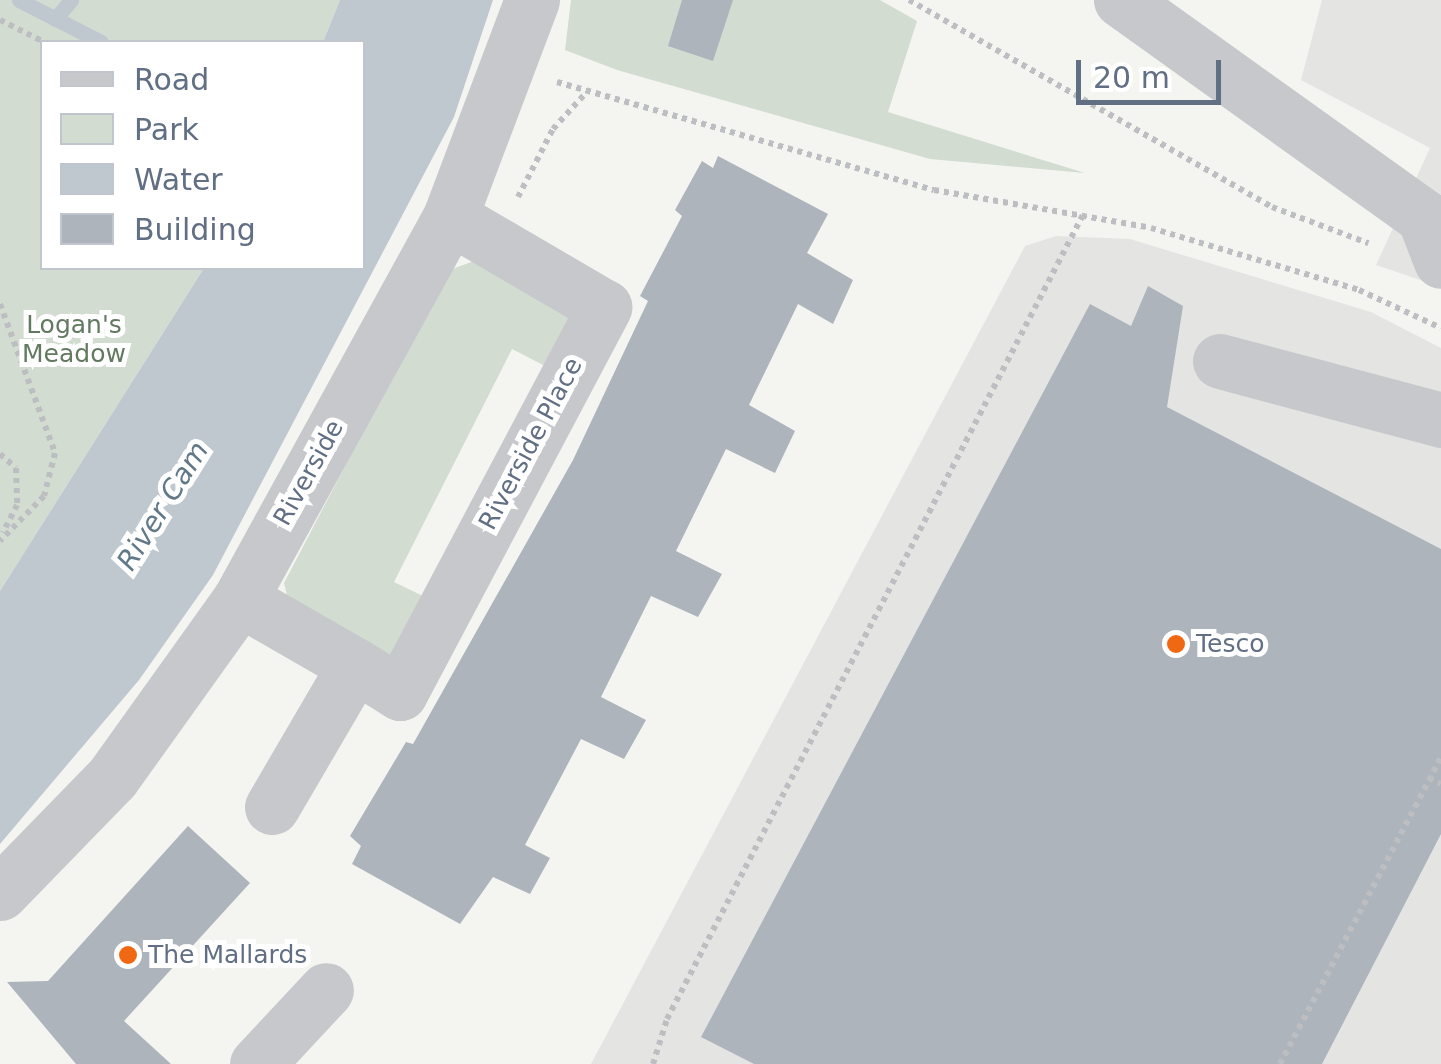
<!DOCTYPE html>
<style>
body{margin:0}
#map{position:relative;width:1441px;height:1064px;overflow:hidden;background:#f4f5f0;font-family:"DejaVu Sans",sans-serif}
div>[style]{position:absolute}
.built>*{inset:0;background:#e4e5e3}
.green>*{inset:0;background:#d3dcd1}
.water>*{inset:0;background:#bfc8cf}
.stream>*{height:15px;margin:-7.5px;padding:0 7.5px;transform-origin:7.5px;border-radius:7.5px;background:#bfc8cf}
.building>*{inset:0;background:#aeb4bb}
.path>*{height:6px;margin-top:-3px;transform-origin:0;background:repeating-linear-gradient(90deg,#bdbec1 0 5px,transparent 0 10px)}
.minor>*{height:55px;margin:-27.5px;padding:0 27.5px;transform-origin:27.5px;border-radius:27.5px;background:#c6c8cc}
.dots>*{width:28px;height:28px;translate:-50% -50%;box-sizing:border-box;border:5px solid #fff;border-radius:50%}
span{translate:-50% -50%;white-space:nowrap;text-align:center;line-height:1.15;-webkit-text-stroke:10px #fff;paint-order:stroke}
.park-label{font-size:25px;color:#617a60}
.street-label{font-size:25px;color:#616f84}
.poi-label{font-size:25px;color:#616f84}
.left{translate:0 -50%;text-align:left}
.water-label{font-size:28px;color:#617888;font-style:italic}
.legend{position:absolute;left:40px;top:40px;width:325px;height:230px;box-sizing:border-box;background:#fff;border:2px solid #c0c5ce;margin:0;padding:12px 18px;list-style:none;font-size:30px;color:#616f84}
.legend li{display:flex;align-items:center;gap:20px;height:50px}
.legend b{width:50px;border:2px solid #c0c5ce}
.scale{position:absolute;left:1076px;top:60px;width:145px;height:45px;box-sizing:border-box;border:5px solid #616f84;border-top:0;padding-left:12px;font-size:30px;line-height:35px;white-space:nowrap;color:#616f84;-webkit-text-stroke:8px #fff;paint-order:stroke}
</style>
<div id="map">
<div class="built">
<i style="clip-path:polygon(1322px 0,1441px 0,1441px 287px,1376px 265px,1430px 148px,1301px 80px)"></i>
<i style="clip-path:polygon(1056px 236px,1130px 239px,1371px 312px,1441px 348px,1441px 1064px,591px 1064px,1025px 246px)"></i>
</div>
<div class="green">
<i style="clip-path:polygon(0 0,340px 0,323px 42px,42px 42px,42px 268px,204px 268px,0 591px)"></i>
<i style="clip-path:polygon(571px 0,880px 0,917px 21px,888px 112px,1085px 173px,930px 159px,617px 70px,565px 50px)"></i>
<i style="clip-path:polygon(474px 261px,574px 311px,547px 367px,512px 349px,394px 582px,425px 597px,390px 657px,289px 604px,284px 583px,447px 271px)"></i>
</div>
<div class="water">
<i style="clip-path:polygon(340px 0,493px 0,454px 117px,213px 575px,139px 680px,0 844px,0 591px,204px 268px,362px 268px,362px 42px,323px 42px)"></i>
</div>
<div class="stream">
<i style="left:19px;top:0;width:92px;rotate:27.1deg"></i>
<i style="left:55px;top:19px;width:25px;rotate:-50deg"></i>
</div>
<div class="building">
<i style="clip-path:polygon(682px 0,733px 0,713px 61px,668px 46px)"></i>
<i style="clip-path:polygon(718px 156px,828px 214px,807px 253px,853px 280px,833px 324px,798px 304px,749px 405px,795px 431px,775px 473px,726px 449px,676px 551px,722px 574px,698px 617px,651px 596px,601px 697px,646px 720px,624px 759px,581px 739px,525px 845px,550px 858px,530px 894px,493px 877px,460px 924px,352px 864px,361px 846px,350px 836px,406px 742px,413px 744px,573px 460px,648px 301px,640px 296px,682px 216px,675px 210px,702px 161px,713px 168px)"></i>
<i style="clip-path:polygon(1148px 286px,1183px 306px,1167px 407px,1441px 549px,1441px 834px,1322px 1064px,754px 1064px,701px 1037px,1090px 304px,1131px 326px)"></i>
<i style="clip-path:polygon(188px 826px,250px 883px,124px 1021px,171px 1064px,76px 1064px,7px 982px,48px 981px)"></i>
</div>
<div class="path">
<i style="left:909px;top:0;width:418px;rotate:29.7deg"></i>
<i style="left:1272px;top:207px;width:103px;rotate:20.6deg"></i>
<i style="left:0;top:20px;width:49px;rotate:26.6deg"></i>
<i style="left:557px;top:82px;width:392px;rotate:16deg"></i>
<i style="left:934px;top:190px;width:220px;rotate:9.9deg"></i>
<i style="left:1151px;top:228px;width:217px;rotate:16.6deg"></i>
<i style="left:1359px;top:290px;width:90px;rotate:24.9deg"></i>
<i style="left:518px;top:197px;width:76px;rotate:-62.8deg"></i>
<i style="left:553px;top:129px;width:47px;rotate:-47.6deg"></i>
<i style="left:0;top:304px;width:159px;rotate:69.7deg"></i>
<i style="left:55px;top:453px;width:44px;rotate:104.3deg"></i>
<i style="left:44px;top:496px;width:63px;rotate:134.4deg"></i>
<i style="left:0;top:454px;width:21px;rotate:41deg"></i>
<i style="left:16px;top:468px;width:37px;rotate:88deg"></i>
<i style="left:17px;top:505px;width:31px;rotate:117deg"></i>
<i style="left:1429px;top:778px;width:13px;rotate:27deg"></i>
<i style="left:653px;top:1064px;width:47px;rotate:-72.7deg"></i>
<i style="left:667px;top:1019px;width:910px;rotate:-62.65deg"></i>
<i style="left:1280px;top:1064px;width:347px;rotate:-62.3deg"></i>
</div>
<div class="minor">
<i style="left:1121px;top:0;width:373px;rotate:35.6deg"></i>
<i style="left:1424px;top:217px;width:47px;rotate:68.9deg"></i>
<i style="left:1220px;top:361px;width:229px;rotate:14.9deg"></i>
<i style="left:240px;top:599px;width:133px;rotate:29.9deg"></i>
<i style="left:272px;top:807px;width:164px;rotate:-59.7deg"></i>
<i style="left:355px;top:665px;width:53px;rotate:31.9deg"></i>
<i style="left:400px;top:693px;width:437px;rotate:-62.1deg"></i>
<i style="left:604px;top:307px;width:178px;rotate:-149.7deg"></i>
<i style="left:0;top:893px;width:161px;rotate:-45.8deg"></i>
<i style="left:112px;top:778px;width:220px;rotate:-54.4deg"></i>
<i style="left:240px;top:599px;width:436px;rotate:-61.2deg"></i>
<i style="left:450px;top:217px;width:232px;rotate:-69.3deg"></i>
<i style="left:257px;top:1064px;width:101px;rotate:-47deg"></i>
</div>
<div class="dots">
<i style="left:1176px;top:644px;background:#f16813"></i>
<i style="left:128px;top:955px;background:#f16813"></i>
</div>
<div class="park-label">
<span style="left:74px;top:340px">Logan's<br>Meadow</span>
</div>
<div class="street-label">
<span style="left:531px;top:444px;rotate:-62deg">Riverside Place</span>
<span style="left:309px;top:473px;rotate:-61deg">Riverside</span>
</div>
<div class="poi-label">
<span class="left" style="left:1196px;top:644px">Tesco</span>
<span class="left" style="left:148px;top:955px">The Mallards</span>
</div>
<div class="water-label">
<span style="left:163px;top:506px;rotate:-58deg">River Cam</span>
</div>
<ul class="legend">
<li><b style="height:12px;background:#c6c8cc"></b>Road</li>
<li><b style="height:28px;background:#d3dcd1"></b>Park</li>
<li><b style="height:28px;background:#bfc8cf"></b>Water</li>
<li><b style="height:28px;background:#aeb4bb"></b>Building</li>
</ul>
<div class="scale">20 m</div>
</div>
